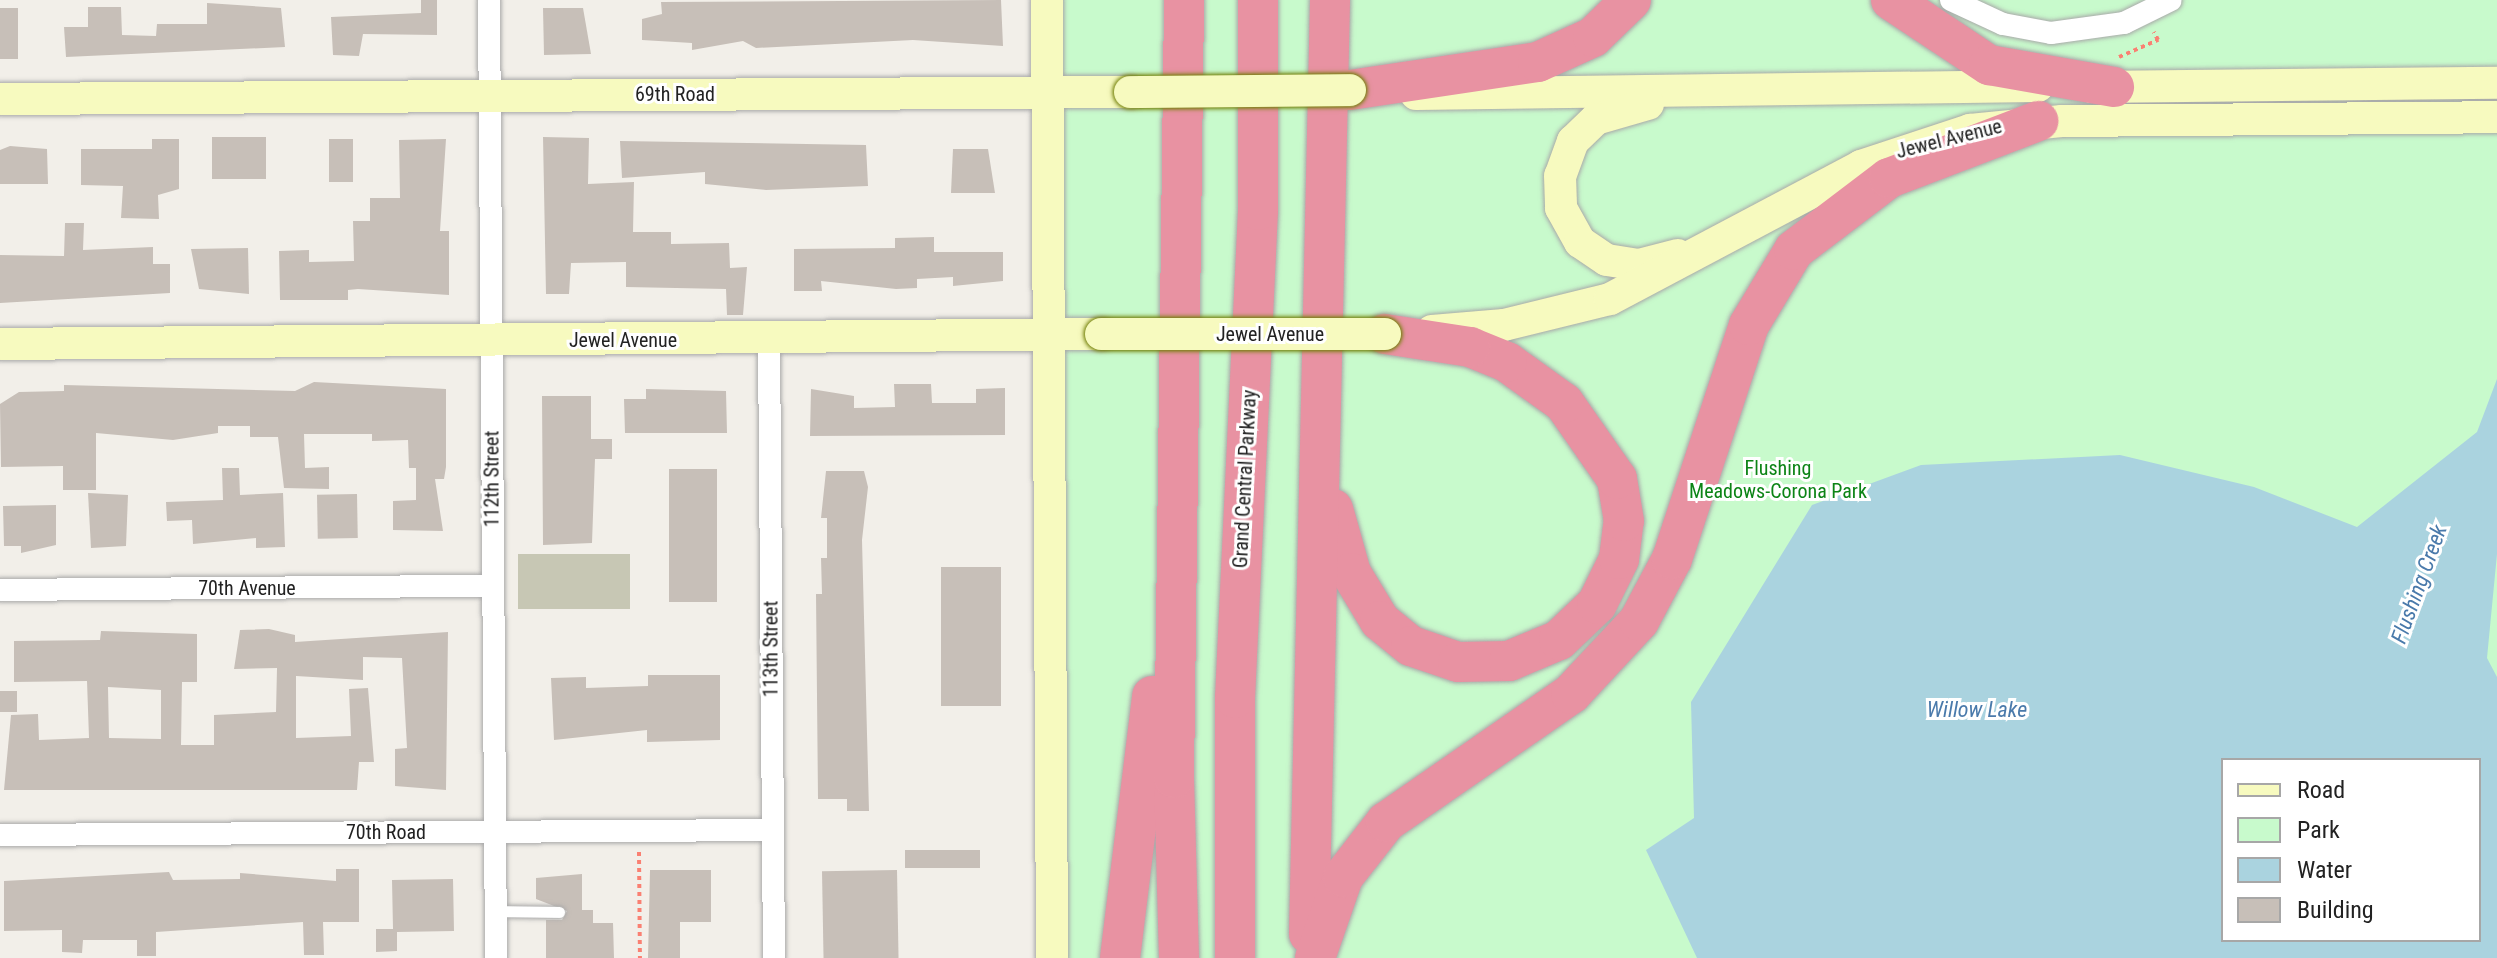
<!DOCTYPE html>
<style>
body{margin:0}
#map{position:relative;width:2497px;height:958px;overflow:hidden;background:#f2efe9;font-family:"Roboto Condensed",sans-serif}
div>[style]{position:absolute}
.construction>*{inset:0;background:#c7c7b4;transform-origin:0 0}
.park>*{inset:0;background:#c8facc}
.water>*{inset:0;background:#aad3df}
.building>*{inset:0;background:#c7bfb8;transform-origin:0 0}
.path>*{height:4px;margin-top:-2px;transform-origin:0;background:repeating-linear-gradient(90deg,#fa8072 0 4px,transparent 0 8px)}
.roads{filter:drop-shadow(0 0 2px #a9a9a9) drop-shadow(0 0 2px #a9a9a9)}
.lane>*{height:11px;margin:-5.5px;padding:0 5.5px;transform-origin:5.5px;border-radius:5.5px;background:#fff}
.street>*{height:22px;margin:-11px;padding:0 11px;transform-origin:11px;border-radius:11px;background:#fff}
.secondary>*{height:32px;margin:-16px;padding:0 16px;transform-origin:16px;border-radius:16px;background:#f7fabf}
.highway>*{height:40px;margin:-20px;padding:0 20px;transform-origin:20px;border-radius:20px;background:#e892a2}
.bridges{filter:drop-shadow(0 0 2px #707d05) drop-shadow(0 0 2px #707d05)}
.secondary-bridge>*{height:32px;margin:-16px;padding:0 16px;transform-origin:16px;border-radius:16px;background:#f7fabf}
span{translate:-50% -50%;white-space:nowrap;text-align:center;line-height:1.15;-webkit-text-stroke:6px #fff;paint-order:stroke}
.street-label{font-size:20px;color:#222}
.park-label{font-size:20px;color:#0c8416}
.water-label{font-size:22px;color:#4a7aab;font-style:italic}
.legend{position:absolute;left:2221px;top:758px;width:260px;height:184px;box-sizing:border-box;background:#fff;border:2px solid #a7a7a7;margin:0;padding:10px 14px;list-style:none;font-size:24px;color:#222}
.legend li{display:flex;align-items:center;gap:16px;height:40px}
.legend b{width:40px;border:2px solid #a7a7a7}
</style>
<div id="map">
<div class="construction">
<i style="left:630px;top:554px;width:55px;height:112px;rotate:90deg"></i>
</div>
<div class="park">
<i style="clip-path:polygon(evenodd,1060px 0,2497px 0,2497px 958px,1068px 958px,1060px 0,2223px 760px,2479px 760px,2479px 940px,2223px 940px,2223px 760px)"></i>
</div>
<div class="water">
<i style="clip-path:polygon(evenodd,2497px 379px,2497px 554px,2487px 658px,2497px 677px,2497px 958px,1697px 958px,1646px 850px,1694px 818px,1691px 702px,1812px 505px,1921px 465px,2120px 455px,2254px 487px,2357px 527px,2477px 432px,2497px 379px,2223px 760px,2479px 760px,2479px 940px,2223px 940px,2223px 760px)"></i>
</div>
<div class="building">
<i style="clip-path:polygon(421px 0,437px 0,437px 35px,363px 34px,359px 56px,333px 55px,331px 17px,421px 13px)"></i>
<i style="clip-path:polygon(1001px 0,1003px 46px,913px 40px,756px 48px,743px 41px,692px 50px,692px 43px,642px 40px,642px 19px,662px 14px,661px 2px)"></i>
<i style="clip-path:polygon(207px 3px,281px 8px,285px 47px,66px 57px,64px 27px,88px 27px,88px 7px,121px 7px,122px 35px,156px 36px,157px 24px,207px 24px)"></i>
<i style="left:18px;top:8px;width:51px;height:18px;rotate:90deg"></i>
<i style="clip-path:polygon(543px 8px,583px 8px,591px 54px,544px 55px)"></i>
<i style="left:212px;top:137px;width:54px;height:42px"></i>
<i style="clip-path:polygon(543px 137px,589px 138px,588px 184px,634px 182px,633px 232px,671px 232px,671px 244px,729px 243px,730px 268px,747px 267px,743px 315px,727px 315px,726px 289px,626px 287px,626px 262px,571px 263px,569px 294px,546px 294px)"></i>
<i style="clip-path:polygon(152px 139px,179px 139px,179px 189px,158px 195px,159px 219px,121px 218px,123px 186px,81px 185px,81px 149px,152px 149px)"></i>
<i style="left:329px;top:139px;width:24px;height:43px"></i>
<i style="clip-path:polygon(446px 139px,440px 231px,449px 231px,449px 295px,358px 289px,348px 290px,348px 300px,280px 300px,279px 251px,309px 250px,309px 262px,354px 261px,353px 221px,370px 221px,370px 198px,400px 198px,399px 140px)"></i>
<i style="clip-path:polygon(620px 141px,866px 145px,868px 186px,766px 190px,705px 184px,705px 172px,622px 178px)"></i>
<i style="clip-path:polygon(10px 146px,47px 149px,48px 184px,0 184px,0 150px)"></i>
<i style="clip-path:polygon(953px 149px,988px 149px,995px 193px,951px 193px)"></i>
<i style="clip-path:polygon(65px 223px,84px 223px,83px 250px,153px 247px,153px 264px,170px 264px,170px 293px,0 303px,0 255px,64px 256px)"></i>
<i style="clip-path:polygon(934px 237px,934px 252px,1003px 252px,1003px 281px,953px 286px,953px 277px,917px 279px,917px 288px,896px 289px,821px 281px,822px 291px,794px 291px,794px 249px,895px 248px,895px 238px)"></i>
<i style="clip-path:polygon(248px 248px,249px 294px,199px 289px,191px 249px)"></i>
<i style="clip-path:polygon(314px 382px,446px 389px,446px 467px,444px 479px,435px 479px,443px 531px,393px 530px,393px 501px,416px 500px,416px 468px,409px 468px,408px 440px,372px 441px,372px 434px,304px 434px,305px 468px,329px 467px,329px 489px,284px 488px,278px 437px,250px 437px,250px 426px,218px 426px,218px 433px,173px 440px,96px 433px,96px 490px,63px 490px,63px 466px,1px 467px,0 404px,19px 392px,64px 391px,64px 385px,295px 391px)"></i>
<i style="clip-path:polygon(894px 384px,931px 384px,932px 403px,976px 403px,976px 389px,1005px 388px,1005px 435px,810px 436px,811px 389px,854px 396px,854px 408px,895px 407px)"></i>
<i style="clip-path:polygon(646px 389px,726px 391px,727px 433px,625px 433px,624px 399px,646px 399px)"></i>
<i style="clip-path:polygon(542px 396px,591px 396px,591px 439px,612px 439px,612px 459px,595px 459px,592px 543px,543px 545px)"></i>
<i style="clip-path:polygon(222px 468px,239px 468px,240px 495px,283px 493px,285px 547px,256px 548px,256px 538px,193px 544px,192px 520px,167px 521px,166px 502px,223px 500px)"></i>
<i style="left:669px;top:469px;width:48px;height:133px"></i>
<i style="clip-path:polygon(826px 471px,864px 471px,868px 487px,862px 540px,869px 811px,847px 811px,847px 799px,818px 799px,816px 594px,822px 594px,821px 558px,827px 558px,827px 518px,821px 518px)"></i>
<i style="clip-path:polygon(88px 493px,128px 495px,126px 546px,91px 548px)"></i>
<i style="left:357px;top:494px;width:44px;height:40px;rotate:89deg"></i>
<i style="clip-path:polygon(56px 505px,56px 545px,21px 553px,21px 546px,4px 546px,3px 506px)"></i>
<i style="left:1001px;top:567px;width:139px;height:60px;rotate:90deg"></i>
<i style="clip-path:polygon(evenodd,269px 629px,295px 635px,295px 642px,448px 632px,446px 790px,395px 786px,395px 749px,407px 748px,402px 658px,363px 657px,363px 680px,296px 676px,296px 738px,351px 736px,349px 689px,368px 688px,374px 762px,359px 762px,357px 790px,4px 790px,11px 715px,38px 714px,39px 740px,89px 738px,87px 681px,14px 682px,14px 641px,100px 640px,101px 631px,197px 634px,197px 682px,182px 682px,181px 745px,214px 745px,214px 715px,276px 712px,277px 668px,234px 669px,240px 630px,269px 629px,108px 687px,161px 690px,161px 739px,109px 738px,108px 687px)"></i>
<i style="clip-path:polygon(648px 675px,720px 675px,720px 740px,647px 742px,647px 730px,554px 740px,551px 678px,586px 677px,586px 688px,648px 686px)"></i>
<i style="left:0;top:691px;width:17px;height:21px"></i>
<i style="left:980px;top:850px;width:18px;height:75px;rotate:90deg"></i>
<i style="clip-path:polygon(336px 869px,359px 869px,359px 922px,323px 922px,324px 955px,304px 955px,303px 922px,156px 932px,156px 956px,137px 956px,137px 940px,83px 940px,82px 953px,62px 952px,62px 930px,4px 931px,4px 881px,169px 872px,173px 880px,240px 879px,240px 873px,336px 881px)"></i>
<i style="clip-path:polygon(650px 870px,711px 870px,711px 922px,680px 922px,680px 958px,648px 958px)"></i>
<i style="left:897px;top:870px;width:88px;height:75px;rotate:89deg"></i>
<i style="clip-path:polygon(582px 874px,582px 910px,593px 910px,593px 923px,613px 923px,614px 958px,546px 958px,546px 920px,562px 920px,567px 911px,536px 899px,536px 878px)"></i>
<i style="clip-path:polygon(453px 879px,454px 931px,397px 932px,397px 951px,376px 952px,376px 929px,393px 929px,392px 880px)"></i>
</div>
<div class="path">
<i style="left:2119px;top:57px;width:43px;rotate:-23.6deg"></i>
<i style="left:2158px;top:40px;width:9px;rotate:-117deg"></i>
<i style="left:639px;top:852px;width:106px;rotate:89.5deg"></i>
</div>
<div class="roads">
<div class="lane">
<i style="left:495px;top:911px;width:64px;rotate:0.9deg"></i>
</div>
<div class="street">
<i style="left:489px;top:0;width:958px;rotate:89.58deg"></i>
<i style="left:1951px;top:0;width:57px;rotate:24.8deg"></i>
<i style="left:2003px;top:24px;width:49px;rotate:10.6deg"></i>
<i style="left:2051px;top:33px;width:74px;rotate:-7.8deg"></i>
<i style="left:2124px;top:23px;width:52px;rotate:-26.1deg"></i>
<i style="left:769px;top:340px;width:618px;rotate:89.54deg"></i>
<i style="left:0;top:590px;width:493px;rotate:-0.5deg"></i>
<i style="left:0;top:835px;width:772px;rotate:-0.37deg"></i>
</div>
<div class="secondary">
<i style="left:1047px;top:0;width:958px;rotate:89.7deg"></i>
<i style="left:2092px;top:87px;width:405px;rotate:-0.6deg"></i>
<i style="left:1416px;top:94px;width:622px;rotate:-0.74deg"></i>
<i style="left:0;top:99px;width:1130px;rotate:-0.35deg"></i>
<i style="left:1648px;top:104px;width:54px;rotate:163.9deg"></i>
<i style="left:1596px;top:119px;width:32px;rotate:136deg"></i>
<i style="left:1573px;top:141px;width:37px;rotate:110deg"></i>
<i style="left:1560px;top:176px;width:32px;rotate:88deg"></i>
<i style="left:1561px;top:208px;width:39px;rotate:61deg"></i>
<i style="left:1580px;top:242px;width:32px;rotate:34deg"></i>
<i style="left:1607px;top:260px;width:32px;rotate:9deg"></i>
<i style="left:1639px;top:265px;width:40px;rotate:-14.4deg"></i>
<i style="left:1432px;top:331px;width:72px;rotate:-4.8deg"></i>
<i style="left:1504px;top:325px;width:109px;rotate:-13.8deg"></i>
<i style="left:1610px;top:299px;width:284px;rotate:-27.9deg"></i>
<i style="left:1861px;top:166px;width:115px;rotate:-18.3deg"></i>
<i style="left:1970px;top:130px;width:92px;rotate:-5.6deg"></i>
<i style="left:2062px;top:121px;width:435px;rotate:-0.5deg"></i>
<i style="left:0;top:344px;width:1101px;rotate:-0.52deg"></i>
</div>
<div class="highway">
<i style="left:1891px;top:0;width:118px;rotate:33.6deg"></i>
<i style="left:1989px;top:65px;width:127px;rotate:10deg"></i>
<i style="left:1350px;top:90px;width:190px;rotate:-8.5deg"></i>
<i style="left:1538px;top:62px;width:60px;rotate:-24.4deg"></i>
<i style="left:1593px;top:37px;width:53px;rotate:-44.2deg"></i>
<i style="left:1333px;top:509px;width:66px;rotate:74.3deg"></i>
<i style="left:1351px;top:573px;width:56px;rotate:58.9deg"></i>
<i style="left:1380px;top:621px;width:40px;rotate:39deg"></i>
<i style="left:1411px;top:646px;width:50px;rotate:18.8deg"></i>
<i style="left:1458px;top:662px;width:51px;rotate:-1.1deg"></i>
<i style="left:1509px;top:661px;width:54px;rotate:-22.8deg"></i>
<i style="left:1559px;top:640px;width:52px;rotate:-43.5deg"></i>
<i style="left:1597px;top:604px;width:50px;rotate:-63.9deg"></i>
<i style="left:1619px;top:559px;width:38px;rotate:-83deg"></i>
<i style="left:1624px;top:521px;width:43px;rotate:-99.5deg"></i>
<i style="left:1617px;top:479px;width:93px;rotate:-124.9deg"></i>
<i style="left:1564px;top:403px;width:70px;rotate:-144.3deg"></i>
<i style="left:1507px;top:362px;width:40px;rotate:-158deg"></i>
<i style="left:1470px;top:347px;width:86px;rotate:-171.3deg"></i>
<i style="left:1309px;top:934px;width:934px;rotate:-88.71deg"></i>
<i style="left:1120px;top:958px;width:264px;rotate:-83deg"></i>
<i style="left:1179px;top:958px;width:180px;rotate:-91.6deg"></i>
<i style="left:1174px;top:778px;width:778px;rotate:-89.26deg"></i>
<i style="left:1235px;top:958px;width:260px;rotate:-90deg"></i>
<i style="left:1235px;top:698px;width:489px;rotate:-87.3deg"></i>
<i style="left:1258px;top:210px;width:210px;rotate:-90deg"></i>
<i style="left:1315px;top:958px;width:86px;rotate:-70.9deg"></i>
<i style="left:1343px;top:877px;width:70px;rotate:-52deg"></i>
<i style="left:1386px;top:822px;width:225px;rotate:-34.7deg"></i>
<i style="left:1571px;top:694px;width:100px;rotate:-47deg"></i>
<i style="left:1639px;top:621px;width:70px;rotate:-62deg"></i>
<i style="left:1672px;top:559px;width:246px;rotate:-71.8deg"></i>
<i style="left:1749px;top:325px;width:87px;rotate:-59deg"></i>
<i style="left:1794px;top:250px;width:119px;rotate:-37.2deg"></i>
<i style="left:1889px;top:178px;width:160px;rotate:-20.9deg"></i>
</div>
</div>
<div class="bridges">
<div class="secondary-bridge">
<i style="left:1130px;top:92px;width:220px;rotate:-0.5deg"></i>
<i style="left:1101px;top:334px;width:284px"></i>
</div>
</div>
<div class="street-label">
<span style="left:675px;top:94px">69th Road</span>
<span style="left:1949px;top:139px;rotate:-14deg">Jewel Avenue</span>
<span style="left:1270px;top:334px">Jewel Avenue</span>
<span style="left:623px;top:340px">Jewel Avenue</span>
<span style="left:492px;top:479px;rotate:-90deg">112th Street</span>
<span style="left:1245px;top:479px;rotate:-87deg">Grand Central Parkway</span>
<span style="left:247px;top:588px">70th Avenue</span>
<span style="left:771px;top:649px;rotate:-90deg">113th Street</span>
<span style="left:386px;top:832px">70th Road</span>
</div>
<div class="park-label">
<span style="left:1778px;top:480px">Flushing<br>Meadows-Corona Park</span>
</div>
<div class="water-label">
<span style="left:2419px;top:584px;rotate:-70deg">Flushing Creek</span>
<span style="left:1977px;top:710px">Willow Lake</span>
</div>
<ul class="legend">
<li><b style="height:10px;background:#f7fabf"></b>Road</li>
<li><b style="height:22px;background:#c8facc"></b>Park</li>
<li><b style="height:22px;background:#aad3df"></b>Water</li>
<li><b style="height:22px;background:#c7bfb8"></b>Building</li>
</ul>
</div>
